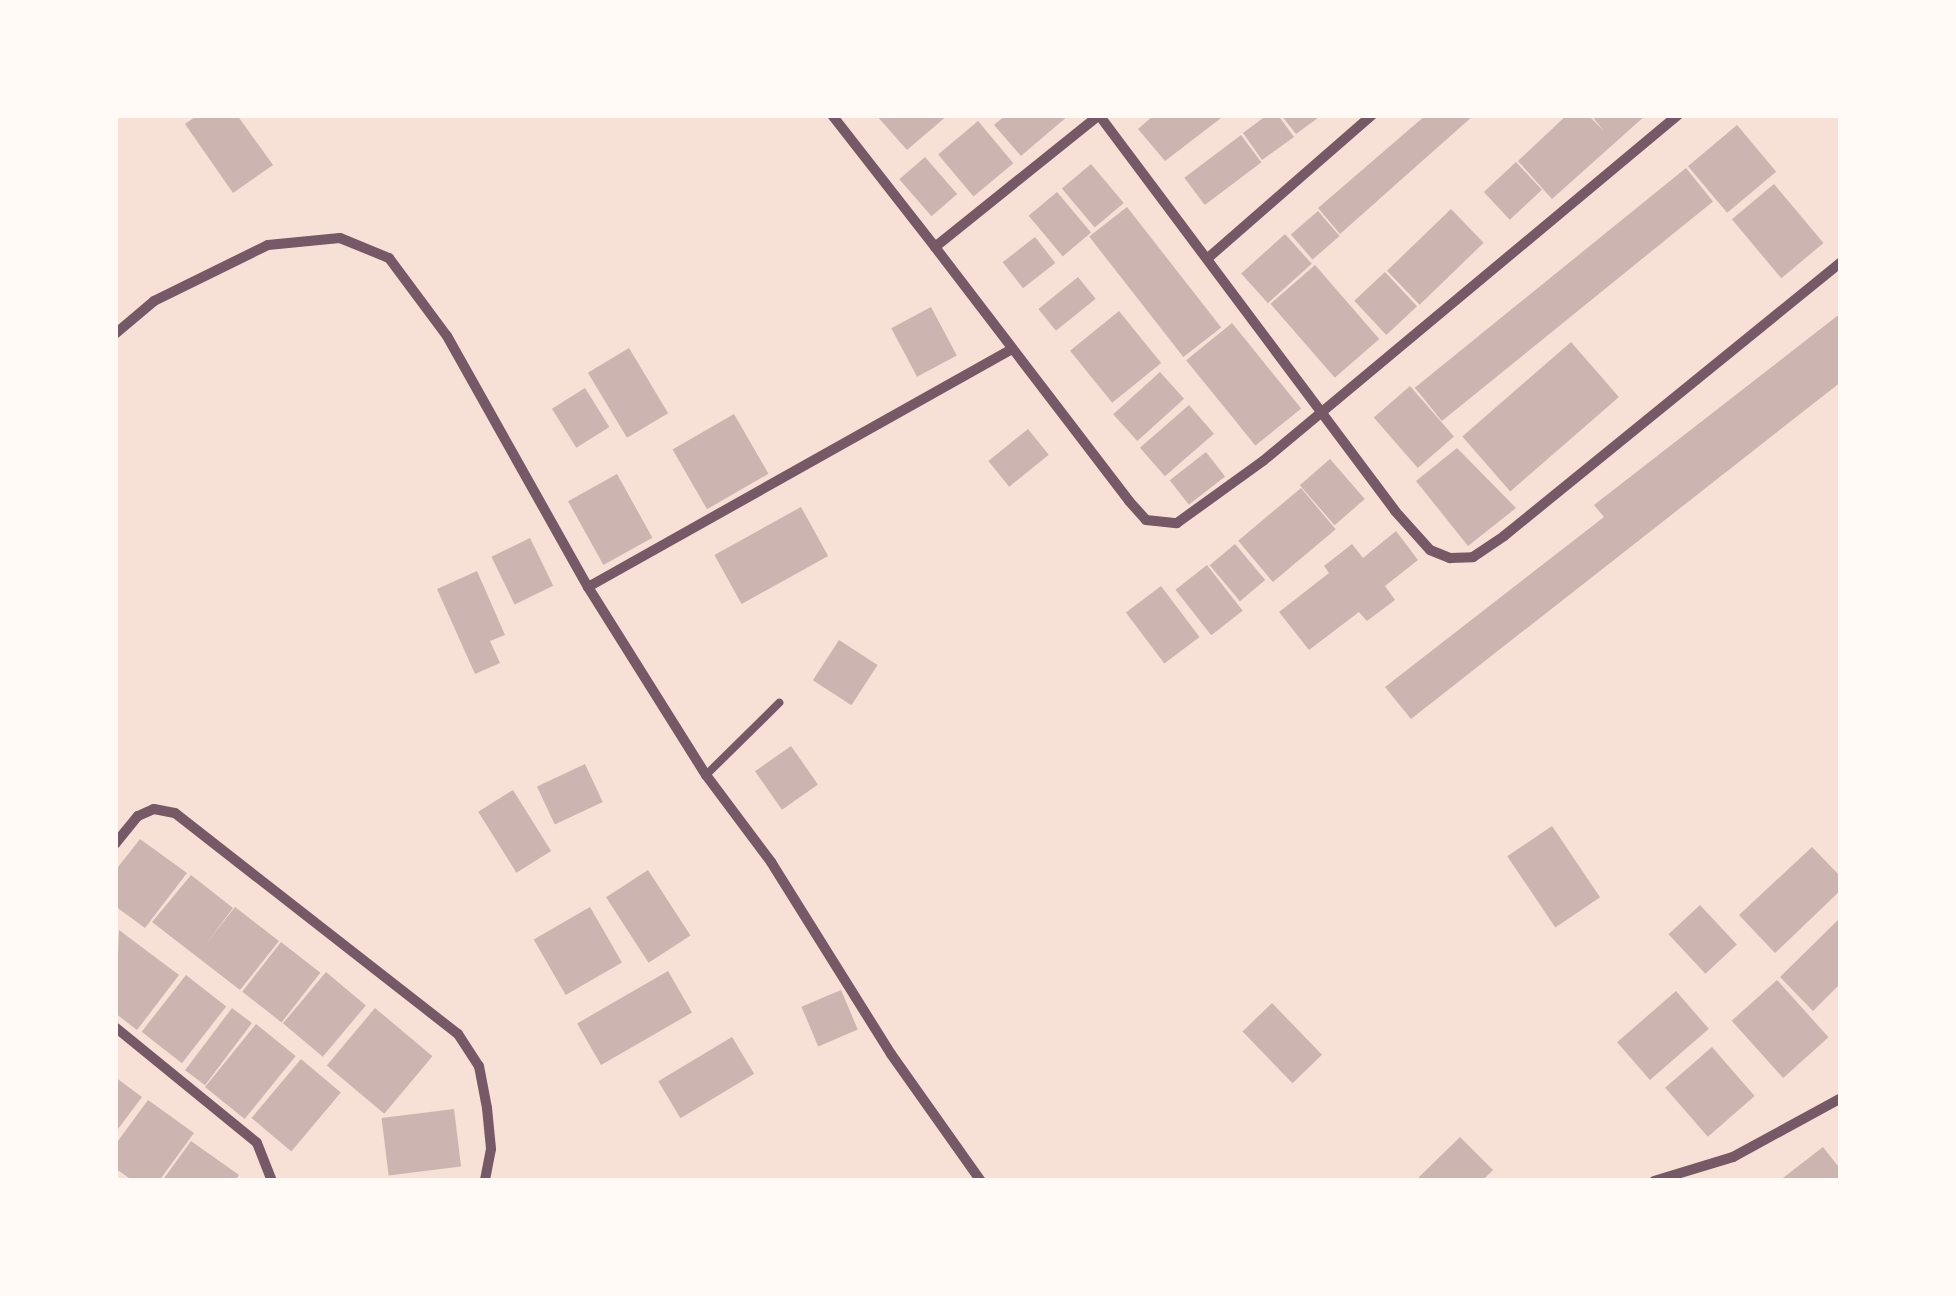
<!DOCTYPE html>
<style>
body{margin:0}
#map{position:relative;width:1956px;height:1296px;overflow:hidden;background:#f7e1d7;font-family:Barlow,sans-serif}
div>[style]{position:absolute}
.building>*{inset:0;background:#ccb4b1;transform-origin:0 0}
.service>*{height:8px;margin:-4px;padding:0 4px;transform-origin:4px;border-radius:4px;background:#755966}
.minor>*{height:10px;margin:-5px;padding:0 5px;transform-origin:5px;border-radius:5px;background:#755966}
span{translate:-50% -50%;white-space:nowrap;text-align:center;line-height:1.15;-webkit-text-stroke:8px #fffaf5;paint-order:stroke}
.frame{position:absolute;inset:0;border:118px solid #fffaf5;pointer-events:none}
</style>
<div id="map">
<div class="building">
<i style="clip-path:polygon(198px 115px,237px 115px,273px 165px,233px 193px,185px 124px)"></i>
<i style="clip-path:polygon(876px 115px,948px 115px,907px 150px)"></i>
<i style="clip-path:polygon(1006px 115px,1069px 115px,1021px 156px,994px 125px)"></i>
<i style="clip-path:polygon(1154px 115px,1225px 115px,1165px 161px,1138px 129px)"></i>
<i style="clip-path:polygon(1267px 115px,1278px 115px,1294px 137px,1262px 160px,1243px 133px)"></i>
<i style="clip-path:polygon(1281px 115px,1322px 115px,1296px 134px)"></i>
<i style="clip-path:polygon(1426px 115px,1474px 115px,1340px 234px,1318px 208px)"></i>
<i style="clip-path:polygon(1567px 115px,1588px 115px,1604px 131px,1591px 115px,1646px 115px,1552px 199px,1518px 161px)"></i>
<i style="left:978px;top:121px;width:55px;height:52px;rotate:50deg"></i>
<i style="left:1737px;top:125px;width:61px;height:64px;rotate:50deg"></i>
<i style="left:1241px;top:135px;width:34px;height:71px;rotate:53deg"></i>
<i style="left:925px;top:157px;width:49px;height:34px;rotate:49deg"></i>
<i style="left:1516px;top:162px;width:38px;height:44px;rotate:47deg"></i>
<i style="left:1091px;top:164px;width:51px;height:38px;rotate:50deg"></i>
<i style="left:1686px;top:168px;width:43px;height:349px;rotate:51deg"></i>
<i style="left:1774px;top:184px;width:77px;height:55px;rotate:50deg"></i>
<i style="left:1057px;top:192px;width:53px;height:37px;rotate:50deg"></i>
<i style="left:1127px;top:207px;width:153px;height:48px;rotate:52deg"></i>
<i style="left:1451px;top:209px;width:47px;height:89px;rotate:46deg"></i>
<i style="left:1318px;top:211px;width:33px;height:36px;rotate:49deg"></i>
<i style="left:1285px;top:234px;width:40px;height:59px;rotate:48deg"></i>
<i style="left:1035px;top:237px;width:33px;height:41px;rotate:52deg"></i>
<i style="left:1315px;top:265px;width:98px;height:59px;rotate:49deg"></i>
<i style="left:1385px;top:272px;width:47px;height:42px;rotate:47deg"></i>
<i style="left:1078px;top:277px;width:28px;height:51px;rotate:51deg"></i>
<i style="left:931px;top:307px;width:55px;height:45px;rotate:62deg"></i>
<i style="left:1119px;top:311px;width:67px;height:63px;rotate:51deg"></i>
<i style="clip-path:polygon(1841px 313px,1841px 382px,1411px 719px,1385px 687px,1604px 517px,1594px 505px)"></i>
<i style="left:1232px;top:323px;width:110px;height:59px;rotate:51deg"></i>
<i style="left:1571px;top:342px;width:73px;height:144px;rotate:49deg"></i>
<i style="left:629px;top:348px;width:76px;height:48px;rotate:59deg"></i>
<i style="left:1160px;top:372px;width:36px;height:63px;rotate:48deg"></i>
<i style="left:1410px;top:386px;width:67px;height:48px;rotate:49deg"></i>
<i style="left:585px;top:388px;width:46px;height:39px;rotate:58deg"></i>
<i style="left:1189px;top:405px;width:38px;height:65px;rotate:49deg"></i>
<i style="left:734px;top:414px;width:69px;height:71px;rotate:60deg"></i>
<i style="left:1028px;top:429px;width:33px;height:51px;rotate:51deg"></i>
<i style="clip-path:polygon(1457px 448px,1516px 508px,1468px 546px,1416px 481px)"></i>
<i style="left:1206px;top:452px;width:31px;height:46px;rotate:52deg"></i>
<i style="left:1330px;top:459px;width:53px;height:40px;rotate:49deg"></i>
<i style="left:617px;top:474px;width:73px;height:56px;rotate:61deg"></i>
<i style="left:1301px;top:488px;width:54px;height:82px;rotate:50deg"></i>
<i style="left:801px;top:507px;width:56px;height:99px;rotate:61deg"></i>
<i style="clip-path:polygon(1396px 531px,1418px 560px,1385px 586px,1395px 600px,1367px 621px,1359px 612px,1309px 650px,1279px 612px,1329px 573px,1324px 566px,1352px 544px,1363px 558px)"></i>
<i style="left:530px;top:538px;width:53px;height:43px;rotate:64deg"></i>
<i style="left:1235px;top:544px;width:47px;height:33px;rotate:50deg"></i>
<i style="left:1207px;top:565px;width:58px;height:40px;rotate:52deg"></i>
<i style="clip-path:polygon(477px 571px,505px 635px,490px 641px,500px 663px,475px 674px,437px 589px)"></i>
<i style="left:1161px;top:586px;width:64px;height:44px;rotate:53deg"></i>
<i style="left:839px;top:640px;width:46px;height:48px;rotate:33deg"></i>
<i style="left:791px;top:746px;width:47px;height:44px;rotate:55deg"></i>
<i style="left:585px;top:764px;width:42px;height:53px;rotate:65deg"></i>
<i style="left:513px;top:790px;width:72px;height:41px;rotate:58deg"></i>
<i style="left:1552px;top:826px;width:86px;height:54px;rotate:56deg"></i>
<i style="clip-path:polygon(140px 839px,187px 873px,145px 928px,115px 906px,115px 871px)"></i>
<i style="clip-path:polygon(1812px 847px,1841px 877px,1841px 890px,1775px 953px,1739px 915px)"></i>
<i style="left:648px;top:870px;width:78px;height:50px;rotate:57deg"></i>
<i style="clip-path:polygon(191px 875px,233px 908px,206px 944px,235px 907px,279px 941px,240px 990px,152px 922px)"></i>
<i style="left:1700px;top:905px;width:54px;height:43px;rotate:47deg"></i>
<i style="left:590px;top:907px;width:64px;height:65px;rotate:60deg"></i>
<i style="clip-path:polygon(1841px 917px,1841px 983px,1813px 1011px,1780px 977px)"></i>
<i style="clip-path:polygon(119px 930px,179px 975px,137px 1030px,115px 1013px)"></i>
<i style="left:281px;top:942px;width:50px;height:63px;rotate:38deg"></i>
<i style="left:668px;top:971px;width:48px;height:105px;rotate:60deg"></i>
<i style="left:326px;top:972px;width:52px;height:67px;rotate:40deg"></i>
<i style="left:186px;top:975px;width:51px;height:72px;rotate:38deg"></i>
<i style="left:1777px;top:980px;width:77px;height:61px;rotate:48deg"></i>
<i style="left:841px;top:990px;width:43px;height:43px;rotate:67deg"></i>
<i style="left:1676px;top:991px;width:50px;height:78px;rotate:49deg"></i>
<i style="left:1272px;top:1003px;width:72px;height:41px;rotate:46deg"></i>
<i style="left:232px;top:1008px;width:25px;height:78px;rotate:37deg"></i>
<i style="left:375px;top:1008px;width:75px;height:75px;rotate:40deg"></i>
<i style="left:256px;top:1024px;width:51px;height:81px;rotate:39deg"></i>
<i style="left:732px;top:1037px;width:43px;height:86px;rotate:59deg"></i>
<i style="left:1712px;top:1047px;width:65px;height:62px;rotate:49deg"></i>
<i style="left:301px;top:1059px;width:52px;height:77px;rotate:40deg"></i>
<i style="clip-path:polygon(115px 1077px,142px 1097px,115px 1133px)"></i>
<i style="clip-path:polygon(148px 1100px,194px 1133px,159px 1181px,133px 1181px,115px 1168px,115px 1145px)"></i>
<i style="left:454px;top:1109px;width:58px;height:73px;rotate:83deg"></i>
<i style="clip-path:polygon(1460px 1137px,1493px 1170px,1482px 1181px,1415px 1181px)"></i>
<i style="clip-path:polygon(191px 1141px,239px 1175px,235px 1181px,162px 1181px)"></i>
<i style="clip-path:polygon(1823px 1147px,1841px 1170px,1841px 1181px,1779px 1181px)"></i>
</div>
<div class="service">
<i style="left:706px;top:775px;width:103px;rotate:-44.6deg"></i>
</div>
<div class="minor">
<i style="left:832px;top:115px;width:167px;rotate:52deg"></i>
<i style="left:935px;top:247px;width:211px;rotate:-38.8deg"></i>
<i style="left:1099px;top:115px;width:494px;rotate:53.2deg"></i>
<i style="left:1395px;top:511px;width:52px;rotate:48.1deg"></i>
<i style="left:1430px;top:550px;width:22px;rotate:22deg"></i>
<i style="left:1450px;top:558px;width:23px;rotate:-2deg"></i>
<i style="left:1473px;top:557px;width:37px;rotate:-34deg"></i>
<i style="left:1504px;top:536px;width:434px;rotate:-39.1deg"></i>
<i style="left:935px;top:247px;width:320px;rotate:52.6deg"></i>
<i style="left:1129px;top:501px;width:25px;rotate:48deg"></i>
<i style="left:1146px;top:520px;width:31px;rotate:6deg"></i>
<i style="left:1177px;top:523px;width:106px;rotate:-35.8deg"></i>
<i style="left:1263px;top:461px;width:540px;rotate:-39.82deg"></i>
<i style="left:1208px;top:258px;width:218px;rotate:-41.1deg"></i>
<i style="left:115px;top:334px;width:51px;rotate:-40.2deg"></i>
<i style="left:154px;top:301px;width:127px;rotate:-26.2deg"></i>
<i style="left:268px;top:245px;width:72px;rotate:-5.6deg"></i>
<i style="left:340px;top:238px;width:53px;rotate:22.2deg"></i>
<i style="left:389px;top:258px;width:97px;rotate:53.4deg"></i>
<i style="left:447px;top:336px;width:288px;rotate:60.7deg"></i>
<i style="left:588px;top:587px;width:222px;rotate:57.9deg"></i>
<i style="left:706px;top:775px;width:109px;rotate:53.2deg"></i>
<i style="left:771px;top:862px;width:226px;rotate:58deg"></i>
<i style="left:891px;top:1054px;width:156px;rotate:54.7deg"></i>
<i style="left:588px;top:587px;width:485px;rotate:-29.3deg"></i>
<i style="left:115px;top:844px;width:36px;rotate:-51deg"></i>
<i style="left:138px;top:816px;width:17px;rotate:-24deg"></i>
<i style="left:154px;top:809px;width:21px;rotate:11deg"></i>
<i style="left:175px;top:813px;width:359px;rotate:38deg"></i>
<i style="left:458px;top:1034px;width:38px;rotate:57deg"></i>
<i style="left:479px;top:1066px;width:43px;rotate:79.2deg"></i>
<i style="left:487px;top:1108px;width:41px;rotate:84.4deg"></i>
<i style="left:491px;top:1149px;width:33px;rotate:101deg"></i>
<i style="left:115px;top:1027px;width:183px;rotate:39.2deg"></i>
<i style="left:257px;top:1143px;width:41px;rotate:68.5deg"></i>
<i style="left:1654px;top:1181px;width:83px;rotate:-16.9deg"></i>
<i style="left:1733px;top:1157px;width:123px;rotate:-28.6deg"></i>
</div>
<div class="frame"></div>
</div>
